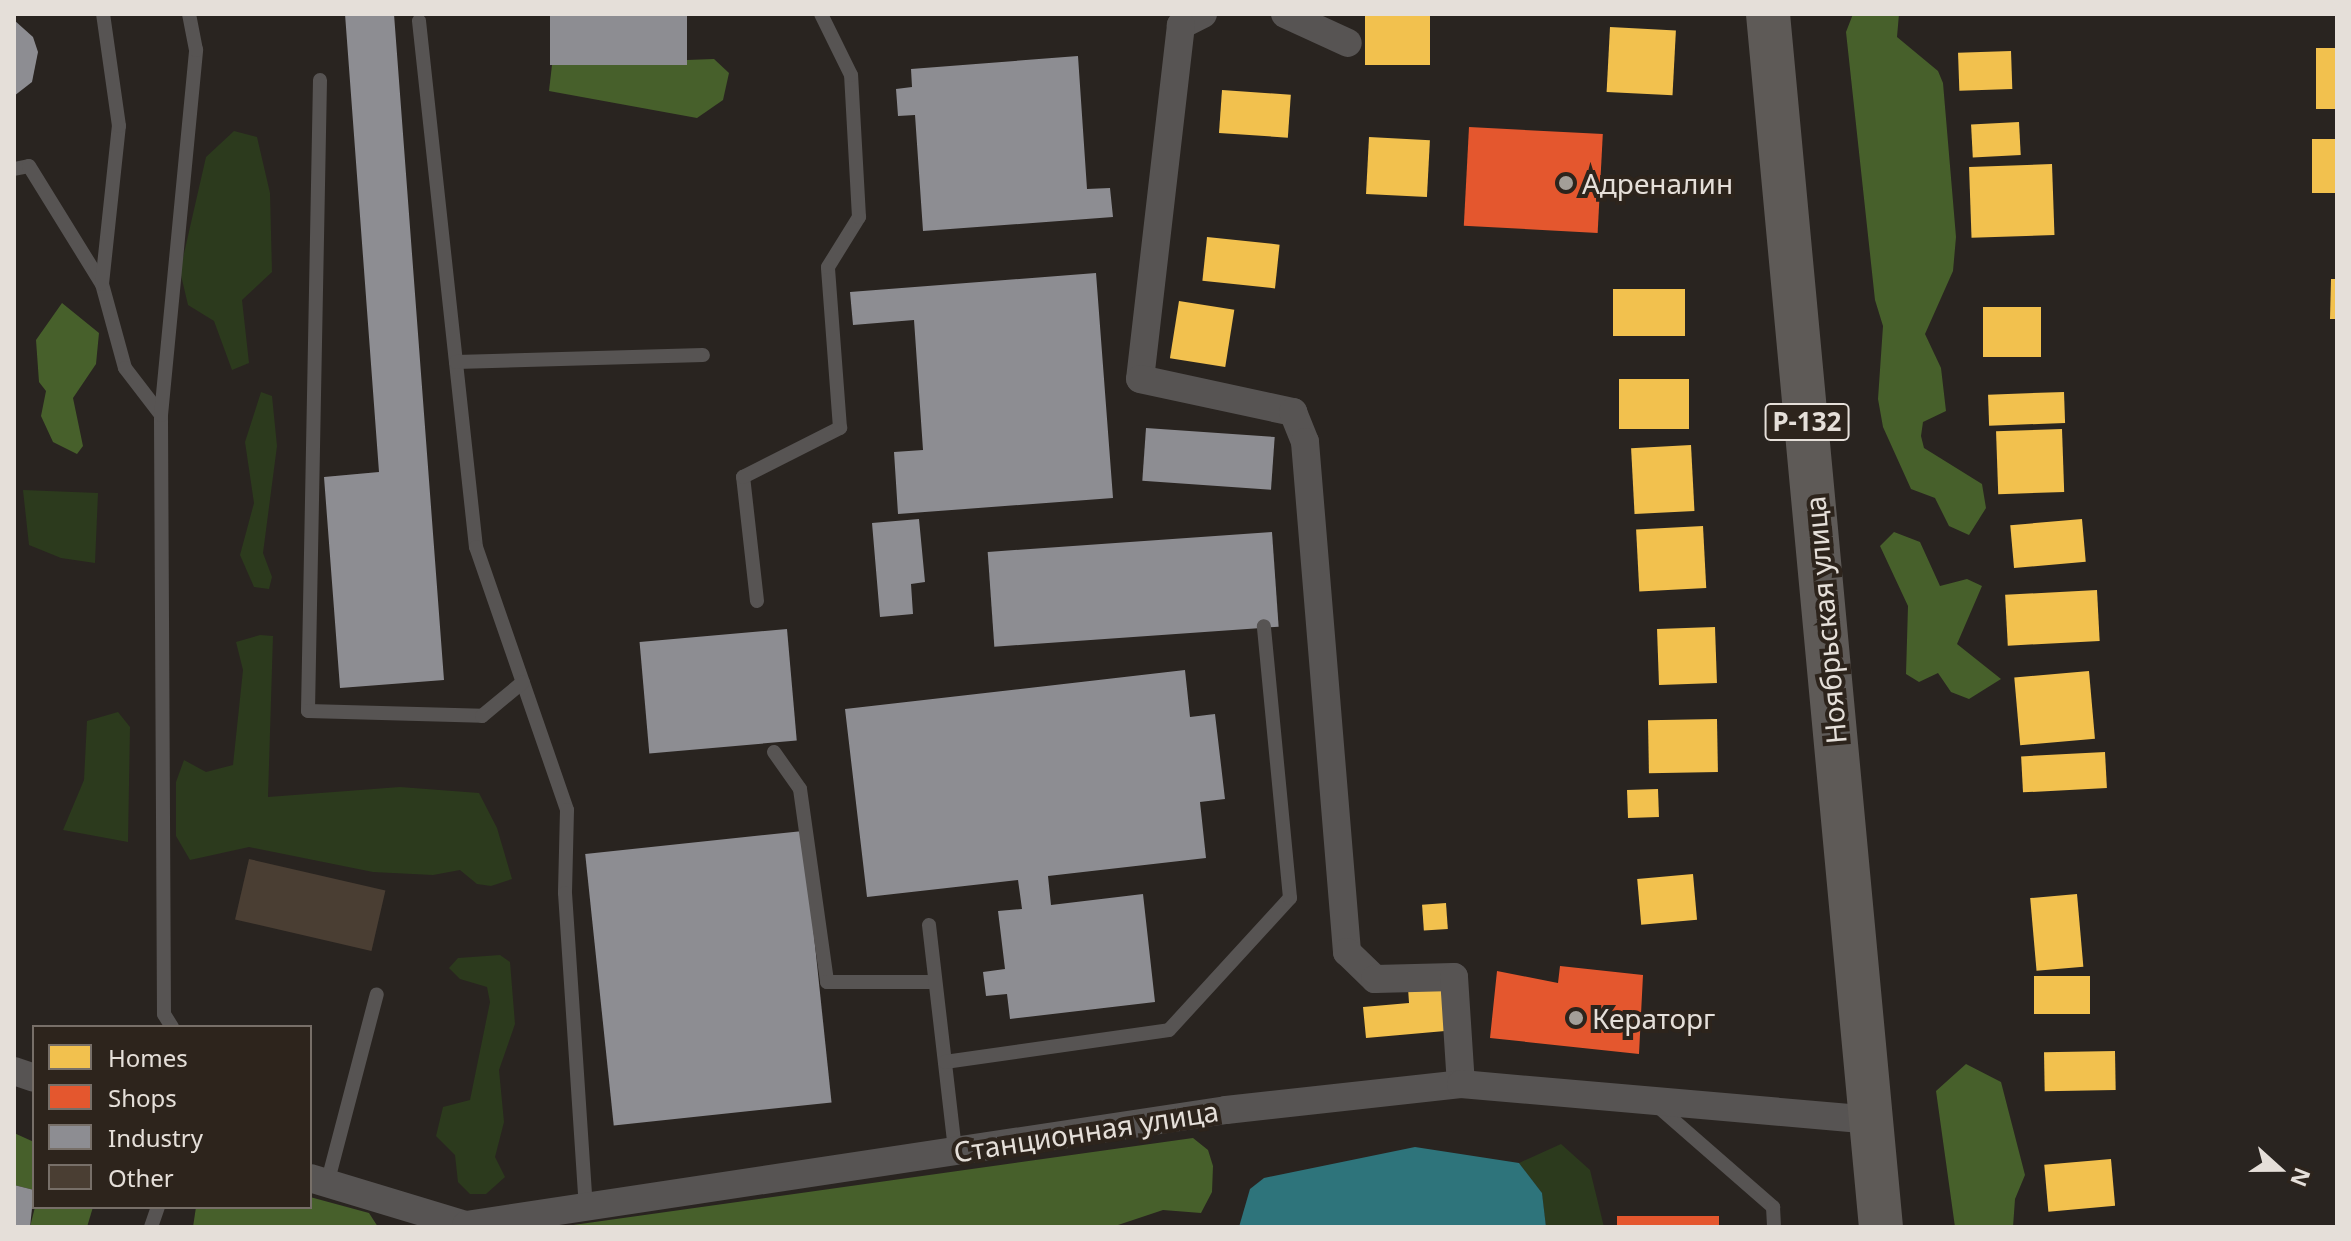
<!DOCTYPE html>
<meta charset="utf-8">
<style>
body{margin:0}
#map{position:relative;width:2351px;height:1241px;overflow:hidden;background:#292420;font-family:"Noto Sans",sans-serif}
div>[style]{position:absolute}
.green>*{inset:0;background:#2c3a1d}
.forest>*{inset:0;background:#47602b}
.water>*{inset:0;background:#2e747b}
.homes>*{inset:0;background:#f2c14e;transform-origin:0 0}
.shops>*{inset:0;background:#e4572e;transform-origin:0 0}
.industry>*{inset:0;background:#8d8d92;transform-origin:0 0}
.building>*{inset:0;background:#4a3e33;transform-origin:0 0}
.lane>*{height:14px;margin:-7px;padding:0 7px;transform-origin:7px;border-radius:7px;background:#575453}
.street>*{height:28px;margin:-14px;padding:0 14px;transform-origin:14px;border-radius:14px;background:#575453}
.highway>*{height:44px;margin:-22px;padding:0 22px;transform-origin:22px;border-radius:22px;background:#5e5a57}
.dots>*{width:22px;height:22px;translate:-50% -50%;box-sizing:border-box;border:4px solid #2d241c;border-radius:50%}
span{translate:-50% -50%;white-space:nowrap;text-align:center;line-height:1.15;-webkit-text-stroke:8px #2d241c;paint-order:stroke}
.shield-label span{padding:2px 6px;background:#2d241c;border:2px solid;border-radius:6px;-webkit-text-stroke-width:0}
.shield-label{font-size:26px;color:#e5dfd9;font-weight:700}
.poi-label{font-size:28px;color:#e5dfd9}
.left{translate:0 -50%;text-align:left}
.street-label{font-size:28px;color:#e5dfd9}
.frame{position:absolute;inset:0;border:16px solid #e5dfd9;pointer-events:none}
.legend{position:absolute;left:32px;top:1025px;width:280px;height:184px;box-sizing:border-box;background:#2d241c;border:2px solid #776f68;margin:0;padding:10px 14px;list-style:none;font-size:24px;color:#e5dfd9}
.legend li{display:flex;align-items:center;gap:16px;height:40px}
.legend b{width:40px;border:2px solid #776f68}
.north{position:absolute;left:2239px;top:1129px;width:80px;height:80px;-webkit-text-stroke:6px #2d241c;paint-order:stroke;rotate:111deg;font-size:22px;font-weight:700;line-height:32px;text-align:center;color:#e5dfd9}
.north::after{content:'';display:block;margin:auto;width:28px;height:36px;background:#e5dfd9;clip-path:polygon(50% 0,100% 100%,50% 72%,0 100%)}
</style>
<div id="map">
<div class="green">
<i style="clip-path:polygon(234px 131px,257px 137px,270px 193px,272px 272px,242px 300px,249px 363px,232px 370px,214px 321px,188px 305px,180px 271px,206px 157px)"></i>
<i style="clip-path:polygon(261px 392px,272px 396px,277px 446px,263px 553px,272px 577px,269px 589px,254px 587px,240px 555px,254px 503px,245px 442px)"></i>
<i style="clip-path:polygon(23px 490px,98px 493px,95px 563px,61px 558px,29px 545px)"></i>
<i style="clip-path:polygon(260px 635px,273px 636px,268px 797px,400px 787px,479px 793px,497px 828px,512px 879px,491px 886px,477px 884px,460px 870px,433px 875px,373px 872px,249px 847px,190px 860px,176px 836px,176px 782px,184px 760px,206px 772px,233px 765px,243px 670px,236px 642px)"></i>
<i style="clip-path:polygon(118px 712px,130px 727px,128px 842px,63px 830px,84px 780px,87px 721px)"></i>
<i style="clip-path:polygon(500px 955px,510px 962px,515px 1024px,499px 1070px,504px 1122px,495px 1157px,505px 1177px,486px 1194px,470px 1194px,458px 1182px,455px 1155px,436px 1136px,443px 1107px,470px 1100px,490px 1002px,487px 987px,460px 979px,449px 968px,458px 958px)"></i>
<i style="clip-path:polygon(1561px 1144px,1590px 1170px,1604px 1227px,1546px 1227px,1542px 1193px,1519px 1163px)"></i>
</div>
<div class="forest">
<i style="clip-path:polygon(1853px 14px,1899px 14px,1897px 37px,1938px 71px,1943px 83px,1956px 237px,1953px 271px,1925px 334px,1941px 368px,1946px 411px,1923px 422px,1921px 436px,1924px 448px,1982px 484px,1986px 508px,1969px 535px,1949px 526px,1935px 498px,1911px 489px,1883px 427px,1878px 399px,1883px 326px,1875px 300px,1846px 32px)"></i>
<i style="clip-path:polygon(714px 59px,729px 73px,723px 100px,697px 118px,549px 91px,552px 65px)"></i>
<i style="clip-path:polygon(62px 303px,99px 333px,96px 364px,73px 398px,83px 446px,77px 454px,53px 442px,41px 416px,46px 391px,39px 382px,36px 340px)"></i>
<i style="clip-path:polygon(1894px 532px,1920px 542px,1940px 586px,1967px 579px,1982px 586px,1957px 644px,2001px 679px,1969px 699px,1951px 692px,1938px 673px,1919px 682px,1906px 674px,1908px 606px,1880px 546px)"></i>
<i style="clip-path:polygon(1966px 1064px,2001px 1082px,2025px 1175px,2015px 1199px,2013px 1227px,1955px 1227px,1936px 1091px)"></i>
<i style="clip-path:polygon(14px 1133px,34px 1142px,34px 1190px,14px 1185px)"></i>
<i style="clip-path:polygon(1193px 1138px,1208px 1150px,1213px 1166px,1212px 1192px,1201px 1213px,1163px 1210px,1112px 1227px,559px 1227px)"></i>
<i style="clip-path:polygon(310px 1197px,369px 1213px,378px 1227px,193px 1227px,196px 1207px,310px 1207px)"></i>
<i style="clip-path:polygon(35px 1207px,93px 1207px,87px 1227px,30px 1227px)"></i>
</div>
<div class="water">
<i style="clip-path:polygon(1415px 1147px,1519px 1163px,1542px 1193px,1546px 1227px,1239px 1227px,1250px 1189px,1264px 1178px)"></i>
</div>
<div class="homes">
<i style="left:1365px;top:14px;width:65px;height:51px"></i>
<i style="left:1610px;top:27px;width:66px;height:65px;rotate:3deg"></i>
<i style="left:2337px;top:48px;width:61px;height:21px;rotate:90deg"></i>
<i style="left:2011px;top:51px;width:38px;height:53px;rotate:88deg"></i>
<i style="left:1222px;top:90px;width:69px;height:43px;rotate:4deg"></i>
<i style="left:2019px;top:122px;width:33px;height:48px;rotate:87deg"></i>
<i style="left:1369px;top:137px;width:61px;height:57px;rotate:3deg"></i>
<i style="left:2337px;top:139px;width:54px;height:25px;rotate:90deg"></i>
<i style="left:2052px;top:164px;width:71px;height:83px;rotate:88deg"></i>
<i style="left:1207px;top:237px;width:73px;height:44px;rotate:6deg"></i>
<i style="clip-path:polygon(2331px 279px,2337px 279px,2337px 319px,2330px 319px)"></i>
<i style="left:1685px;top:289px;width:47px;height:72px;rotate:90deg"></i>
<i style="left:1179px;top:301px;width:56px;height:58px;rotate:9deg"></i>
<i style="left:1983px;top:307px;width:58px;height:50px"></i>
<i style="left:1689px;top:379px;width:50px;height:70px;rotate:90deg"></i>
<i style="left:2064px;top:392px;width:31px;height:76px;rotate:88deg"></i>
<i style="left:2062px;top:429px;width:63px;height:66px;rotate:88deg"></i>
<i style="left:1691px;top:445px;width:66px;height:60px;rotate:87deg"></i>
<i style="left:2082px;top:519px;width:43px;height:72px;rotate:85deg"></i>
<i style="left:1703px;top:526px;width:62px;height:67px;rotate:87deg"></i>
<i style="left:2097px;top:590px;width:51px;height:92px;rotate:87deg"></i>
<i style="left:1715px;top:627px;width:56px;height:58px;rotate:88deg"></i>
<i style="left:2089px;top:671px;width:68px;height:75px;rotate:85deg"></i>
<i style="left:1717px;top:719px;width:53px;height:69px;rotate:89deg"></i>
<i style="left:2105px;top:752px;width:36px;height:84px;rotate:87deg"></i>
<i style="left:1658px;top:789px;width:28px;height:31px;rotate:88deg"></i>
<i style="left:1693px;top:874px;width:46px;height:56px;rotate:85deg"></i>
<i style="left:2077px;top:894px;width:73px;height:47px;rotate:85deg"></i>
<i style="left:1446px;top:903px;width:26px;height:24px;rotate:86deg"></i>
<i style="left:2034px;top:976px;width:56px;height:38px"></i>
<i style="clip-path:polygon(1441px 985px,1445px 1031px,1366px 1038px,1363px 1007px,1409px 1003px,1408px 988px)"></i>
<i style="left:2115px;top:1051px;width:39px;height:71px;rotate:89deg"></i>
<i style="left:2111px;top:1159px;width:47px;height:67px;rotate:85deg"></i>
</div>
<div class="shops">
<i style="left:1469px;top:127px;width:134px;height:99px;rotate:3deg"></i>
<i style="clip-path:polygon(1560px 966px,1643px 975px,1639px 1054px,1490px 1038px,1497px 971px,1558px 983px)"></i>
<i style="left:1617px;top:1216px;width:102px;height:11px"></i>
</div>
<div class="industry">
<i style="clip-path:polygon(345px 14px,394px 14px,444px 680px,340px 688px,324px 477px,379px 472px)"></i>
<i style="left:550px;top:14px;width:137px;height:51px"></i>
<i style="clip-path:polygon(14px 20px,33px 37px,38px 52px,32px 82px,14px 96px)"></i>
<i style="clip-path:polygon(1078px 56px,1087px 189px,1110px 188px,1113px 217px,923px 231px,915px 115px,898px 116px,896px 89px,912px 87px,911px 69px)"></i>
<i style="clip-path:polygon(1096px 273px,1113px 498px,898px 514px,894px 452px,923px 450px,914px 320px,853px 325px,850px 292px)"></i>
<i style="left:1146px;top:428px;width:129px;height:53px;rotate:4deg"></i>
<i style="clip-path:polygon(919px 519px,925px 582px,911px 584px,913px 614px,880px 617px,872px 523px)"></i>
<i style="left:1272px;top:532px;width:95px;height:285px;rotate:86deg"></i>
<i style="left:787px;top:629px;width:112px;height:148px;rotate:85deg"></i>
<i style="clip-path:polygon(1185px 670px,1190px 717px,1215px 714px,1225px 799px,1200px 802px,1206px 858px,1048px 876px,1051px 905px,1143px 894px,1155px 1002px,1010px 1019px,1007px 994px,986px 996px,983px 972px,1005px 969px,998px 911px,1022px 909px,1018px 880px,867px 897px,845px 709px)"></i>
<i style="left:803px;top:831px;width:273px;height:219px;rotate:84deg"></i>
<i style="clip-path:polygon(14px 1185px,34px 1190px,30px 1227px,14px 1227px)"></i>
</div>
<div class="building">
<i style="left:249px;top:859px;width:140px;height:62px;rotate:13deg"></i>
</div>
<div class="lane">
<i style="left:419px;top:21px;width:529px;rotate:83.82deg"></i>
<i style="left:476px;top:547px;width:278px;rotate:70.9deg"></i>
<i style="left:567px;top:810px;width:83px;rotate:91.4deg"></i>
<i style="left:565px;top:893px;width:315px;rotate:86.2deg"></i>
<i style="left:320px;top:80px;width:631px;rotate:91.09deg"></i>
<i style="left:308px;top:711px;width:174px;rotate:1.6deg"></i>
<i style="left:482px;top:716px;width:53px;rotate:-39.7deg"></i>
<i style="left:14px;top:169px;width:15px;rotate:-11deg"></i>
<i style="left:29px;top:166px;width:139px;rotate:58.3deg"></i>
<i style="left:102px;top:284px;width:87px;rotate:74.7deg"></i>
<i style="left:125px;top:368px;width:59px;rotate:52.5deg"></i>
<i style="left:102px;top:284px;width:159px;rotate:-83.9deg"></i>
<i style="left:119px;top:126px;width:113px;rotate:-98.1deg"></i>
<i style="left:456px;top:362px;width:247px;rotate:-1.6deg"></i>
<i style="left:757px;top:601px;width:125px;rotate:-96.4deg"></i>
<i style="left:743px;top:477px;width:109px;rotate:-26.8deg"></i>
<i style="left:840px;top:428px;width:161px;rotate:-94.3deg"></i>
<i style="left:828px;top:267px;width:59px;rotate:-58.2deg"></i>
<i style="left:859px;top:217px;width:142px;rotate:-93.2deg"></i>
<i style="left:851px;top:75px;width:68px;rotate:-116.2deg"></i>
<i style="left:774px;top:752px;width:45px;rotate:54.9deg"></i>
<i style="left:800px;top:789px;width:195px;rotate:82deg"></i>
<i style="left:827px;top:982px;width:108px"></i>
<i style="left:929px;top:925px;width:227px;rotate:83.4deg"></i>
<i style="left:172px;top:1027px;width:15px;rotate:-122deg"></i>
<i style="left:164px;top:1014px;width:599px;rotate:-90.29deg"></i>
<i style="left:161px;top:415px;width:367px;rotate:-84.5deg"></i>
<i style="left:196px;top:50px;width:37px;rotate:-101deg"></i>
<i style="left:945px;top:1062px;width:226px;rotate:-8.1deg"></i>
<i style="left:1169px;top:1030px;width:179px;rotate:-47.5deg"></i>
<i style="left:1290px;top:898px;width:273px;rotate:-95.5deg"></i>
<i style="left:1655px;top:1104px;width:157px;rotate:41.1deg"></i>
<i style="left:1773px;top:1207px;width:20px;rotate:87deg"></i>
<i style="left:327px;top:1184px;width:196px;rotate:-75.3deg"></i>
<i style="left:151px;top:1227px;width:21px;rotate:-71deg"></i>
</div>
<div class="street">
<i style="left:1203px;top:14px;width:25px;rotate:153deg"></i>
<i style="left:1181px;top:25px;width:356px;rotate:96.6deg"></i>
<i style="left:1140px;top:379px;width:157px;rotate:12.2deg"></i>
<i style="left:1293px;top:412px;width:32px;rotate:68deg"></i>
<i style="left:1305px;top:442px;width:512px;rotate:85.29deg"></i>
<i style="left:1347px;top:952px;width:39px;rotate:44deg"></i>
<i style="left:1375px;top:979px;width:79px;rotate:-1.5deg"></i>
<i style="left:1454px;top:977px;width:107px;rotate:86.3deg"></i>
<i style="left:1285px;top:14px;width:69px;rotate:24.7deg"></i>
<i style="left:14px;top:1071px;width:21px;rotate:19deg"></i>
<i style="left:310px;top:1178px;width:163px;rotate:16.8deg"></i>
<i style="left:466px;top:1225px;width:769px;rotate:-8.6deg"></i>
<i style="left:1226px;top:1110px;width:236px;rotate:-6.3deg"></i>
<i style="left:1461px;top:1084px;width:413px;rotate:5deg"></i>
</div>
<div class="highway">
<i style="left:1768px;top:14px;width:1218px;rotate:84.68deg"></i>
</div>
<div class="dots">
<i style="left:1566px;top:183px;background:#a39e98"></i>
<i style="left:1576px;top:1018px;background:#a39e98"></i>
</div>
<div class="shield-label">
<span style="left:1807px;top:422px">Р-132</span>
</div>
<div class="poi-label">
<span class="left" style="left:1582px;top:183px">Адреналин</span>
<span class="left" style="left:1592px;top:1018px">Кераторг</span>
</div>
<div class="street-label">
<span style="left:1825px;top:620px;rotate:-95deg">Ноябрьская улица</span>
<span style="left:1086px;top:1131px;rotate:-9deg">Станционная улица</span>
</div>
<div class="frame"></div>
<ul class="legend">
<li><b style="height:22px;background:#f2c14e"></b>Homes</li>
<li><b style="height:22px;background:#e4572e"></b>Shops</li>
<li><b style="height:22px;background:#8d8d92"></b>Industry</li>
<li><b style="height:22px;background:#4a3e33"></b>Other</li>
</ul>
<div class="north">N</div>
</div>
